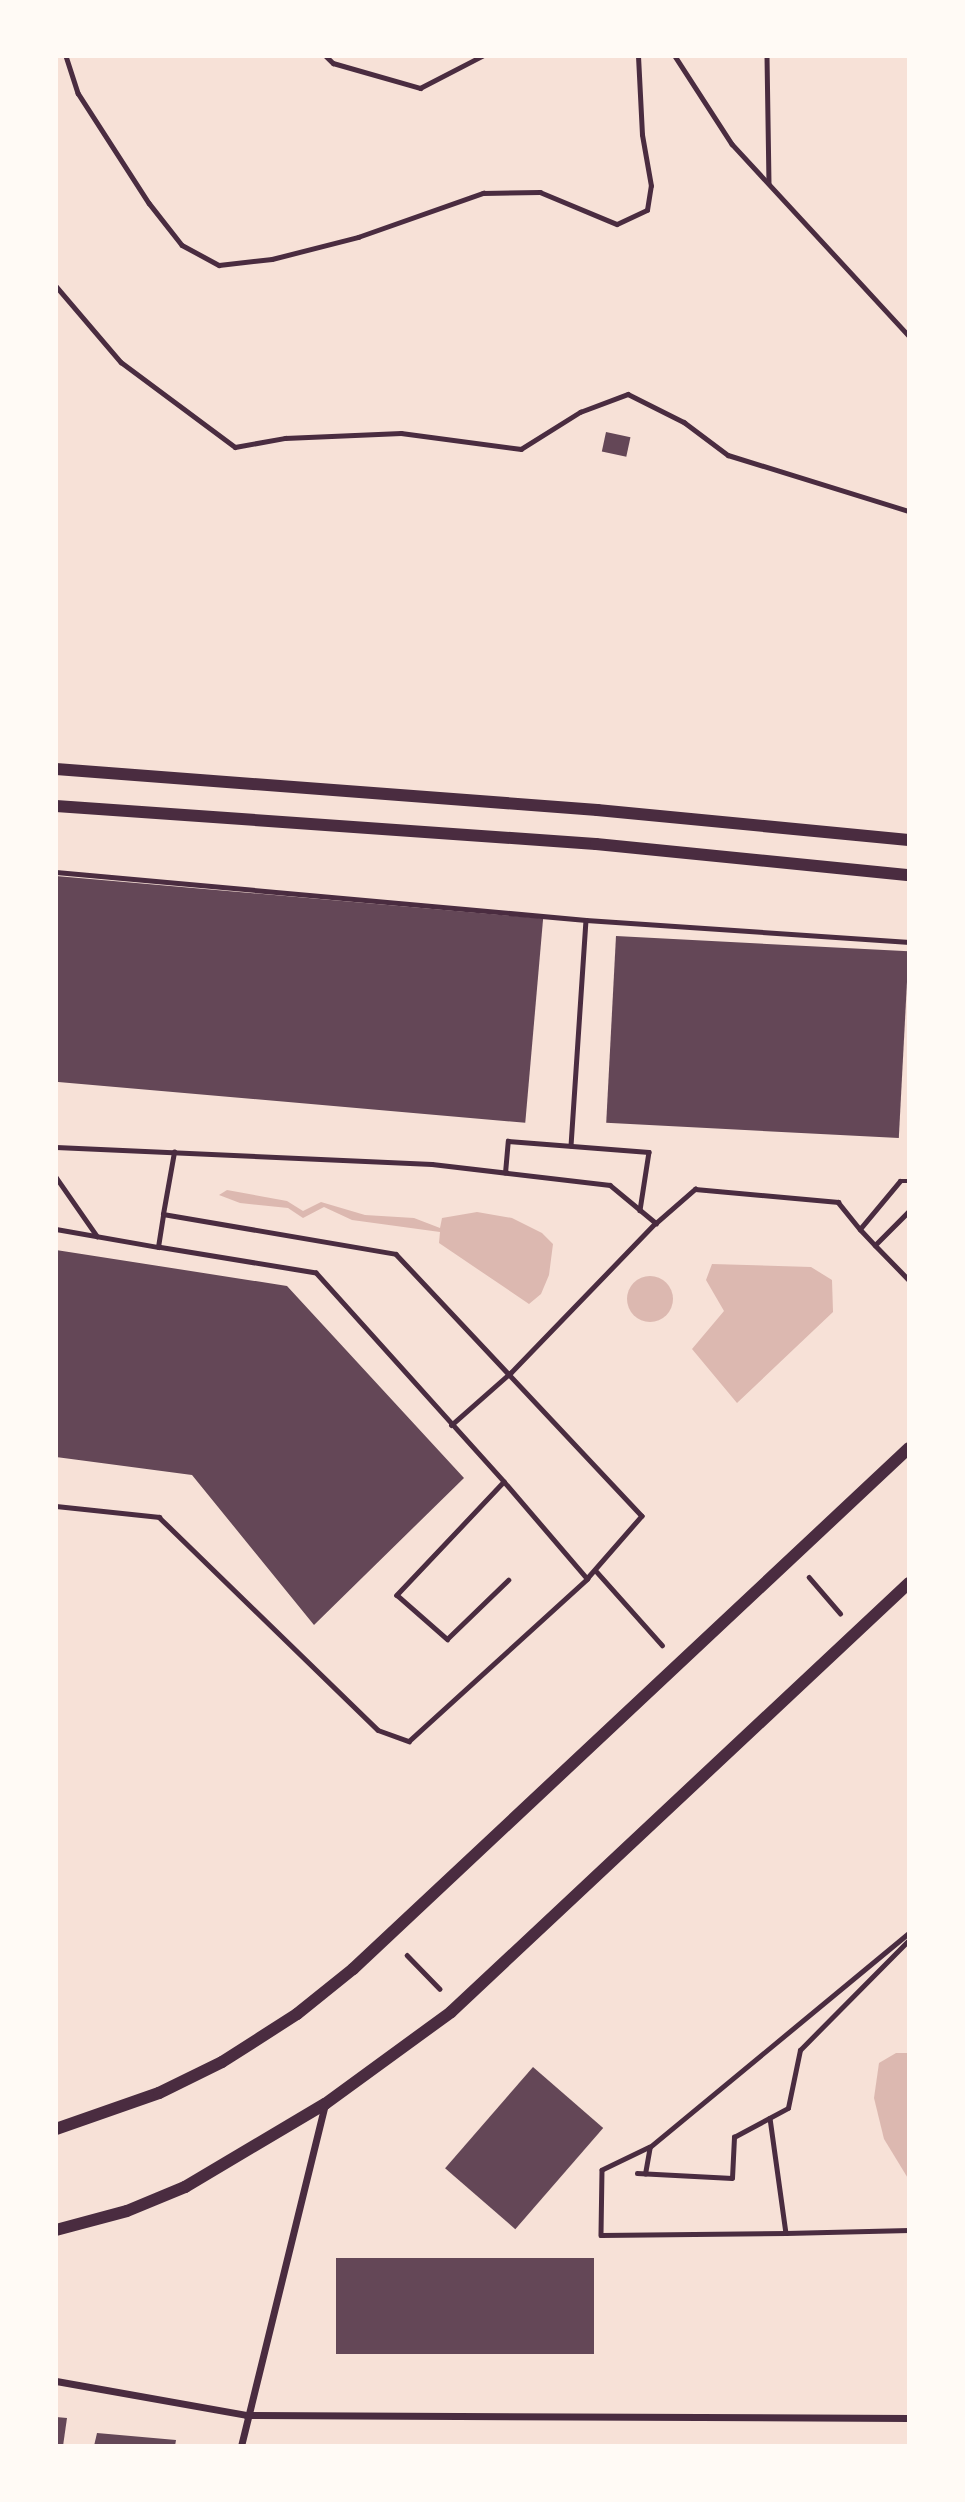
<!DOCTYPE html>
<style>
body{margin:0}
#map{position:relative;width:965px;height:2502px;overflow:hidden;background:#f7e1d7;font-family:Lato,sans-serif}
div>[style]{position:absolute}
.water>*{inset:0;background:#dcb8b0}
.round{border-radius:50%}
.building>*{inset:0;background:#644757;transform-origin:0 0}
.path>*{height:4.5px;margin:-2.25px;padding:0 2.25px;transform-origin:2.25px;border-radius:2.25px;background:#4a2c40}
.minor>*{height:7px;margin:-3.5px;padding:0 3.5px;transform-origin:3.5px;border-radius:3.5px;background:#4a2c40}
.tertiary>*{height:12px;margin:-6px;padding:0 6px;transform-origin:6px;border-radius:6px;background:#4a2c40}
span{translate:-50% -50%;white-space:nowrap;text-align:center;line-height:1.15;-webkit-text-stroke:6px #fffaf5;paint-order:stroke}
.frame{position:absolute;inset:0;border:58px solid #fffaf5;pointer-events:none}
</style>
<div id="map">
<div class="water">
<i style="clip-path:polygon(227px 1190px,287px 1201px,303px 1211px,321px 1202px,365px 1215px,414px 1218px,440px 1228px,442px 1218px,477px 1212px,512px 1218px,542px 1233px,553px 1244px,549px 1275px,541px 1294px,529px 1304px,439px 1243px,440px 1232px,352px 1220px,324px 1207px,303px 1218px,288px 1208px,240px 1203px,219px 1195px)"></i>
<i style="clip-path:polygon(712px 1264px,811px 1267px,832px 1280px,833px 1312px,737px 1403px,692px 1349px,724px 1311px,706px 1280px)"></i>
<i class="round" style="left:627px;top:1276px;width:46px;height:46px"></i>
<i style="clip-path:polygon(896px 2053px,909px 2053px,909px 2180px,884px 2139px,874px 2098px,879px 2063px)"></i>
</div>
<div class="building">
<i style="left:606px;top:432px;width:25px;height:20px;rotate:12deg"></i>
<i style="left:56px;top:876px;width:489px;height:205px;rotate:5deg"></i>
<i style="left:616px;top:936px;width:293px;height:187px;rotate:3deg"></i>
<i style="clip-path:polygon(56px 1250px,287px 1286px,464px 1478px,314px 1625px,192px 1475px,56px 1457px)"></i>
<i style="left:533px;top:2067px;width:93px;height:134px;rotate:41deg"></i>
<i style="left:594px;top:2258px;width:96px;height:258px;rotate:90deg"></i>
<i style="clip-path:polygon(56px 2417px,67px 2418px,63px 2446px,56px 2446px)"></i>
<i style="clip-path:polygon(97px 2433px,176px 2440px,175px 2446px,94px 2446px)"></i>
</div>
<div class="path">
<i style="left:66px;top:56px;width:39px;rotate:72deg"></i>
<i style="left:78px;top:93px;width:131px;rotate:57.2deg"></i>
<i style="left:149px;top:203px;width:53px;rotate:51.8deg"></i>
<i style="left:182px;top:245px;width:42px;rotate:28.4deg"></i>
<i style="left:219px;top:265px;width:53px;rotate:-6.5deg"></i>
<i style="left:272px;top:259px;width:89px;rotate:-14.3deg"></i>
<i style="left:358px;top:237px;width:133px;rotate:-19.4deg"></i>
<i style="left:483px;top:193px;width:57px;rotate:-1deg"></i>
<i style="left:540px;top:192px;width:83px;rotate:22.6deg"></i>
<i style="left:617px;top:224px;width:33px;rotate:-25deg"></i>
<i style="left:647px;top:210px;width:24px;rotate:-81deg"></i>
<i style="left:651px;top:186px;width:52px;rotate:-100deg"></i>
<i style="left:642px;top:135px;width:79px;rotate:-92.9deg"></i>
<i style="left:326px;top:56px;width:10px;rotate:45deg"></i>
<i style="left:333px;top:63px;width:91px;rotate:16deg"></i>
<i style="left:420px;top:88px;width:70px;rotate:-27.3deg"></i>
<i style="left:675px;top:56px;width:105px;rotate:57.1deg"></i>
<i style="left:732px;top:144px;width:261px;rotate:47.3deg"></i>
<i style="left:767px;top:56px;width:127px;rotate:89.1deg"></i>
<i style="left:56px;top:286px;width:100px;rotate:49.5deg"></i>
<i style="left:121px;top:362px;width:142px;rotate:36.7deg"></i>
<i style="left:235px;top:447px;width:51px;rotate:-10.2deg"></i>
<i style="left:285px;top:438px;width:116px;rotate:-2.5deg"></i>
<i style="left:401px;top:433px;width:121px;rotate:7.6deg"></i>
<i style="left:521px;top:449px;width:70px;rotate:-32.1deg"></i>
<i style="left:580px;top:412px;width:51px;rotate:-20.6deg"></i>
<i style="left:628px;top:394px;width:63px;rotate:26.6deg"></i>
<i style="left:684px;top:422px;width:55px;rotate:36.9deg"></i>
<i style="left:728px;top:455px;width:189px;rotate:17.2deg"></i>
<i style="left:56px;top:872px;width:532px;rotate:5.17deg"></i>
<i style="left:586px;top:920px;width:226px;rotate:93.8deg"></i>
<i style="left:586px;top:920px;width:324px;rotate:3.9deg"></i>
<i style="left:56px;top:1147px;width:376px;rotate:2.6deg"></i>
<i style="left:432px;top:1164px;width:179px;rotate:6.7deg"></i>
<i style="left:610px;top:1185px;width:60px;rotate:39.6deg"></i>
<i style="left:656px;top:1223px;width:209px;rotate:134deg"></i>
<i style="left:511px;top:1373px;width:79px;rotate:138.6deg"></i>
<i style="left:505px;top:1173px;width:32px;rotate:-85deg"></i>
<i style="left:508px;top:1141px;width:141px;rotate:4.5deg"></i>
<i style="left:649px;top:1152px;width:59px;rotate:98.8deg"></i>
<i style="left:56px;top:1177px;width:72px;rotate:55.2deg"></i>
<i style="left:163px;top:1214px;width:63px;rotate:-79.9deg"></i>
<i style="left:656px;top:1223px;width:52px;rotate:-41.1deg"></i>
<i style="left:695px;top:1189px;width:144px;rotate:5.2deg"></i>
<i style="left:838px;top:1202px;width:35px;rotate:51deg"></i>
<i style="left:860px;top:1229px;width:62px;rotate:-50.2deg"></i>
<i style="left:900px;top:1181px;width:9px"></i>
<i style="left:56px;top:1229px;width:104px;rotate:10deg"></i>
<i style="left:860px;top:1229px;width:22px;rotate:47deg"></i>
<i style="left:875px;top:1245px;width:48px;rotate:-45deg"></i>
<i style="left:875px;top:1245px;width:49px;rotate:45.8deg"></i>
<i style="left:504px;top:1482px;width:281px;rotate:-132deg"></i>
<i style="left:316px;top:1273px;width:160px;rotate:-170.7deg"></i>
<i style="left:158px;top:1247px;width:33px;rotate:-81deg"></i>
<i style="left:163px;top:1214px;width:236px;rotate:9.7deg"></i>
<i style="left:396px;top:1254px;width:359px;rotate:46.8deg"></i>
<i style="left:642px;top:1516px;width:84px;rotate:131.1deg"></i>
<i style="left:56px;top:1506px;width:104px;rotate:6.1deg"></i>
<i style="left:159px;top:1517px;width:305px;rotate:44.2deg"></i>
<i style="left:378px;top:1730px;width:33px;rotate:20deg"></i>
<i style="left:409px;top:1741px;width:241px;rotate:-42.3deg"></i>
<i style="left:587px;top:1579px;width:128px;rotate:-130.6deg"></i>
<i style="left:504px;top:1482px;width:156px;rotate:133.4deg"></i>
<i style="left:397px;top:1595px;width:67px;rotate:41.3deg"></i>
<i style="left:447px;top:1639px;width:85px;rotate:-44deg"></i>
<i style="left:597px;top:1572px;width:98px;rotate:48.3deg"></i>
<i style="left:809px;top:1577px;width:48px;rotate:49.3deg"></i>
<i style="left:407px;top:1955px;width:47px;rotate:45.9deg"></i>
<i style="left:770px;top:2118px;width:116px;rotate:82.1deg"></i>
<i style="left:786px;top:2233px;width:123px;rotate:-1.4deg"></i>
<i style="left:650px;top:2147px;width:53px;rotate:154.4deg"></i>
<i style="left:602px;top:2170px;width:65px;rotate:90.9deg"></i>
<i style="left:601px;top:2235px;width:185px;rotate:-0.6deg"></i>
<i style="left:637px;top:2173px;width:95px;rotate:3deg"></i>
<i style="left:732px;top:2178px;width:41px;rotate:-87.2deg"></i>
<i style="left:734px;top:2137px;width:61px;rotate:-28.2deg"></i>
<i style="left:788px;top:2108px;width:59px;rotate:-78.3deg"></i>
<i style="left:800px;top:2050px;width:155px;rotate:-45.3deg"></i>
<i style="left:645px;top:2174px;width:27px;rotate:-80deg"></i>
<i style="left:650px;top:2147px;width:336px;rotate:-39.6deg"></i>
</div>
<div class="minor">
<i style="left:56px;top:2381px;width:193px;rotate:10.1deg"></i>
<i style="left:246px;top:2415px;width:663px;rotate:0.26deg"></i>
<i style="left:241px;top:2446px;width:352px;rotate:-76.2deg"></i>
</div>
<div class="tertiary">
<i style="left:56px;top:769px;width:543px;rotate:4.33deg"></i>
<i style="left:597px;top:810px;width:313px;rotate:5.5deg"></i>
<i style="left:56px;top:806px;width:541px;rotate:4.03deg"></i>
<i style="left:596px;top:844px;width:315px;rotate:5.7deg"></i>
<i style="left:56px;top:2129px;width:109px;rotate:-19.3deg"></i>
<i style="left:159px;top:2093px;width:70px;rotate:-26.2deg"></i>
<i style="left:222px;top:2062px;width:89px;rotate:-32.6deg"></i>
<i style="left:297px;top:2014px;width:72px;rotate:-38.8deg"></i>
<i style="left:353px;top:1969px;width:762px;rotate:-43.14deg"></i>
<i style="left:56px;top:2230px;width:73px;rotate:-15deg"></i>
<i style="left:127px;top:2211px;width:63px;rotate:-22.5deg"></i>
<i style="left:185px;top:2187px;width:163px;rotate:-30.7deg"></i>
<i style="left:325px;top:2104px;width:156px;rotate:-36.1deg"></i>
<i style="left:451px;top:2012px;width:628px;rotate:-43.13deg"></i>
</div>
<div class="frame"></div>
</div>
